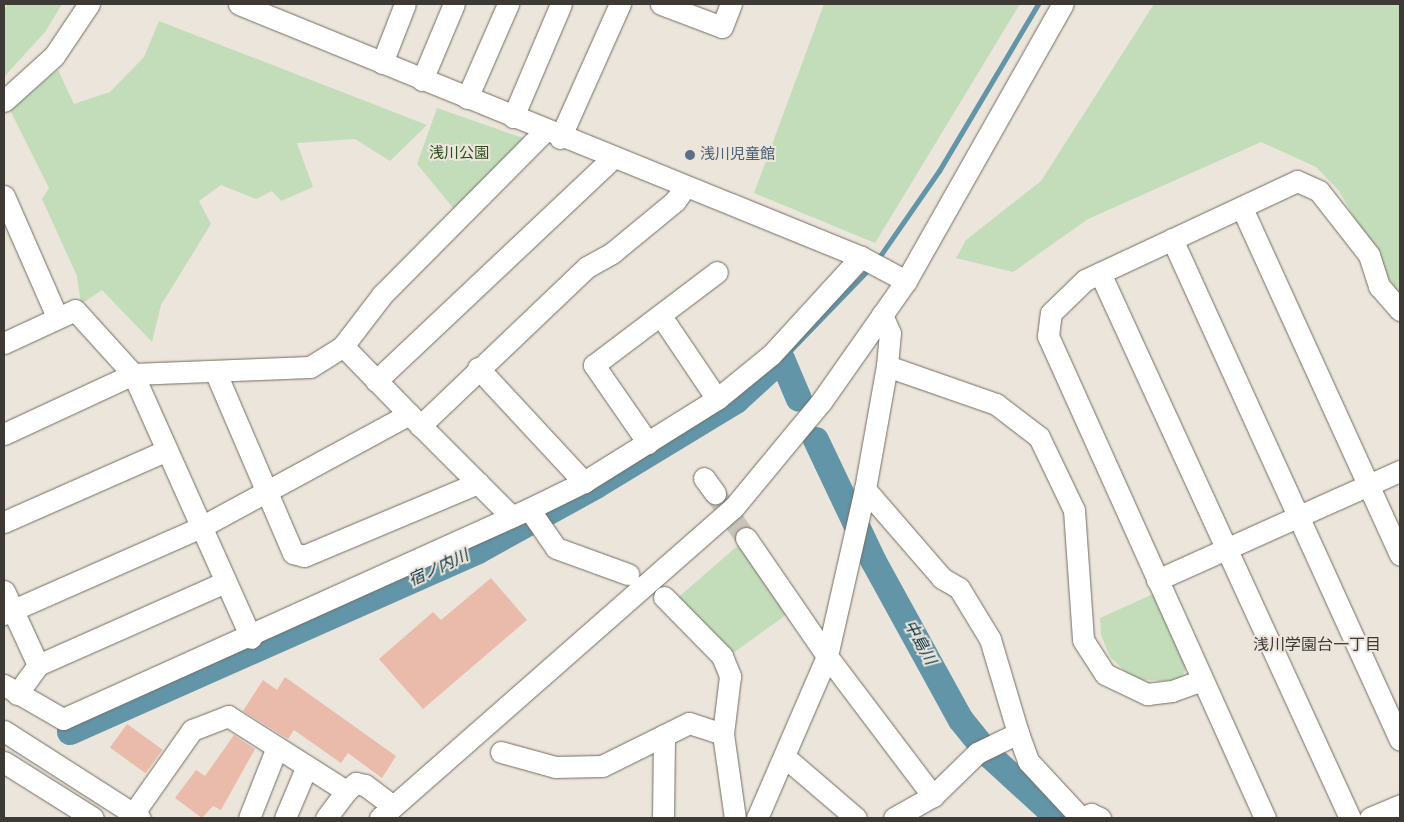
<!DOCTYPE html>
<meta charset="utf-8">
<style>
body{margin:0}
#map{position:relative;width:1404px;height:822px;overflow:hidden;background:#ece5db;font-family:"Sofia Sans Condensed","Noto Sans JP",sans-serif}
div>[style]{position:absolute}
.green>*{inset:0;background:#c3ddba}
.stream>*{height:4.5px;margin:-2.25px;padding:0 2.25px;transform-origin:2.25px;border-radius:2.25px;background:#6295a8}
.river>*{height:26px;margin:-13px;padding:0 13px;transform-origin:13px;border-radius:13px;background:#6295a8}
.building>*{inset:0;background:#eabaaa;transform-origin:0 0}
.minor-tunnel>*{height:21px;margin-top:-10.5px;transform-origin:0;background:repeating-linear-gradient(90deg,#c9c3ba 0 21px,transparent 0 32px)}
.roads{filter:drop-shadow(0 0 1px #726c63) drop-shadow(0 0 1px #726c63)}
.minor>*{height:21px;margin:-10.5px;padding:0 10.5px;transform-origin:10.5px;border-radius:10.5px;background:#fff}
.dots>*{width:14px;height:14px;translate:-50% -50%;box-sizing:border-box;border:2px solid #ece5db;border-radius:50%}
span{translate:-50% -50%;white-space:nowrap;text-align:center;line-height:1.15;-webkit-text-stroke:4px #ece5db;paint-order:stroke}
.park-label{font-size:15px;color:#294d19}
.service-label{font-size:15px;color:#4e5e75}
.left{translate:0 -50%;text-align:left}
.water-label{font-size:16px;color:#002f3e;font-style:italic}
.neighbourhood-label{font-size:16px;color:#3d3a36}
.frame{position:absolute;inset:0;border:5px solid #3d3a36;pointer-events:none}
</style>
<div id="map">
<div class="green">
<i style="clip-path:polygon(8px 4px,62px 4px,45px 32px,4px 77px,4px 10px)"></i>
<i style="clip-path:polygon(824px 4px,1020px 4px,875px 243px,754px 193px)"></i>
<i style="clip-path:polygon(1154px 4px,1400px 4px,1400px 297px,1339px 191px,1316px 167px,1261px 142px,1088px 219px,1013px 272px,956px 258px,966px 240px,1041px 181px)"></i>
<i style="clip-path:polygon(159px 21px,427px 125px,390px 161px,355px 139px,297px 143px,313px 187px,281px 201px,272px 191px,256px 199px,221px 185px,199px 201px,211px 224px,161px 305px,152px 342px,102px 290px,81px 304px,77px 276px,42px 199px,49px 188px,10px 110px,58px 70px,74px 104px,110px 92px,144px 57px)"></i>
<i style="clip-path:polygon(437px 108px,526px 139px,454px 209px,417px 164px)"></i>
<i style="clip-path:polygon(742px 542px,790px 612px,732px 654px,674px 601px)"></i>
<i style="clip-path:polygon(1153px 594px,1186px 667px,1182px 678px,1171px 681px,1140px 680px,1125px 671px,1110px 657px,1101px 635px,1100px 618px)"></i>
</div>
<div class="stream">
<i style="left:878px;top:259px;width:107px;rotate:-55.3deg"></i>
<i style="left:939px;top:171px;width:194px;rotate:-59.3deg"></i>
<i style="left:782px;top:359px;width:125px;rotate:-46deg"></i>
</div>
<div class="river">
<i style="left:816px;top:440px;width:135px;rotate:64.6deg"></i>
<i style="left:874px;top:562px;width:180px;rotate:61.2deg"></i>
<i style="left:961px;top:720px;width:46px;rotate:51.1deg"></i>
<i style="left:990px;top:756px;width:92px;rotate:42.4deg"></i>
<i style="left:70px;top:732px;width:446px;rotate:-23.9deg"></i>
<i style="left:478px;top:551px;width:135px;rotate:-28.8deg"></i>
<i style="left:596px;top:486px;width:164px;rotate:-31.3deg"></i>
<i style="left:736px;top:401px;width:62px;rotate:-42.4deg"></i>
<i style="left:782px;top:359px;width:43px;rotate:67deg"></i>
</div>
<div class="building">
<i style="clip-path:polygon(491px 578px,527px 620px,423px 709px,379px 659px,433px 612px,441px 620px)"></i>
<i style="clip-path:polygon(285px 677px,396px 756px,382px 778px,348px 753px,341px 763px,294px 730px,288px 739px,243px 711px,263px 680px,277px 690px)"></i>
<i style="left:127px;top:724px;width:44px;height:29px;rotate:36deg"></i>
<i style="clip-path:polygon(234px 735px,255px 749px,221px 810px,213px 806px,202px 818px,175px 798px,196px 770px,205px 776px)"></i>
</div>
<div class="minor-tunnel">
<i style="left:715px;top:493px;width:55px;rotate:55.4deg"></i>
</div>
<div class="roads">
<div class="minor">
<i style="left:239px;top:4px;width:671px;rotate:22.13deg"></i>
<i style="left:861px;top:257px;width:51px;rotate:28.1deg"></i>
<i style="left:661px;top:4px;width:65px;rotate:20.7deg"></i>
<i style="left:722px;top:27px;width:25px;rotate:-69deg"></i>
<i style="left:382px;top:63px;width:63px;rotate:-68.7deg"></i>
<i style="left:422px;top:80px;width:82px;rotate:-67.2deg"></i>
<i style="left:467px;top:98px;width:103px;rotate:-66.4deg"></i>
<i style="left:4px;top:101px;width:67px;rotate:-42deg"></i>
<i style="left:54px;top:56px;width:63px;rotate:-56.1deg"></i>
<i style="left:513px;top:117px;width:123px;rotate:-67deg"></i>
<i style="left:560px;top:138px;width:147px;rotate:-65.9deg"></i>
<i style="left:4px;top:196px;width:132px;rotate:66.3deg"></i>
<i style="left:1242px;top:208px;width:381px;rotate:65.5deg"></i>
<i style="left:1172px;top:239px;width:550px;rotate:65.53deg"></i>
<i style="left:1100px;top:273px;width:600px;rotate:65.36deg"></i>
<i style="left:661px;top:316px;width:100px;rotate:56deg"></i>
<i style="left:4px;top:343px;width:78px;rotate:-24.9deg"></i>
<i style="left:75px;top:310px;width:86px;rotate:47.8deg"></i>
<i style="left:133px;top:374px;width:289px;rotate:65.9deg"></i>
<i style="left:887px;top:366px;width:115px;rotate:19.2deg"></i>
<i style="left:996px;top:404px;width:54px;rotate:37.5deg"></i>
<i style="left:1039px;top:437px;width:81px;rotate:64.4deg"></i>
<i style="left:1074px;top:510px;width:130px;rotate:86deg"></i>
<i style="left:1083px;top:640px;width:40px;rotate:57.1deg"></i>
<i style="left:1105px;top:674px;width:47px;rotate:25.5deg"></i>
<i style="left:1147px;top:694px;width:25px;rotate:-7deg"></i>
<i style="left:1172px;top:691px;width:32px;rotate:-20deg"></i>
<i style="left:478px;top:368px;width:156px;rotate:47.1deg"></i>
<i style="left:215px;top:371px;width:198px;rotate:66.8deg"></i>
<i style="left:293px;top:553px;width:11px;rotate:15deg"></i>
<i style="left:304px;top:556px;width:189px;rotate:-22.8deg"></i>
<i style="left:376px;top:381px;width:327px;rotate:-43.3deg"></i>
<i style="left:411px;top:416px;width:141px;rotate:45deg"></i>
<i style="left:420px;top:426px;width:231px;rotate:-43.6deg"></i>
<i style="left:587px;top:267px;width:29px;rotate:-29deg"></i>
<i style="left:612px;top:253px;width:82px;rotate:-39.5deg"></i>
<i style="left:675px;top:201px;width:17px;rotate:-54deg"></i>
<i style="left:4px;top:434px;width:142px;rotate:-24.9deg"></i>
<i style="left:133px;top:374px;width:177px;rotate:-2.3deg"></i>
<i style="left:310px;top:367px;width:39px;rotate:-32deg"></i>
<i style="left:343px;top:346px;width:64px;rotate:-52.6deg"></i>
<i style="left:382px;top:295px;width:233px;rotate:-45.2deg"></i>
<i style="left:648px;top:443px;width:95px;rotate:-124.7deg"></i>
<i style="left:594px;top:365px;width:154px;rotate:-37.1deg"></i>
<i style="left:704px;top:478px;width:19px;rotate:54deg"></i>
<i style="left:529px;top:509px;width:47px;rotate:55.3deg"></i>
<i style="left:556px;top:548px;width:77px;rotate:19.9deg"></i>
<i style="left:4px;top:522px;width:178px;rotate:-23.8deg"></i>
<i style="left:746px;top:538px;width:143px;rotate:55.5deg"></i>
<i style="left:827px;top:656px;width:176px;rotate:52.9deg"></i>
<i style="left:933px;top:796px;width:62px;rotate:-44.3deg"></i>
<i style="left:977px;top:753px;width:46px;rotate:-26deg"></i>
<i style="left:1018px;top:733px;width:98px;rotate:-106.6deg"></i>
<i style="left:990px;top:639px;width:60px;rotate:-121.3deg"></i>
<i style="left:959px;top:588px;width:20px;rotate:-150deg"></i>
<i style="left:942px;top:578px;width:118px;rotate:-130.9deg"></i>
<i style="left:1157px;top:580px;width:266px;rotate:-24.2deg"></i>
<i style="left:4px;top:591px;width:81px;rotate:65.3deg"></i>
<i style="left:664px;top:597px;width:83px;rotate:45.5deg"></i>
<i style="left:722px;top:656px;width:22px;rotate:68deg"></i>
<i style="left:730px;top:676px;width:58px;rotate:96.9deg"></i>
<i style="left:723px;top:734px;width:85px;rotate:81.9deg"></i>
<i style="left:4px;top:614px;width:215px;rotate:-23.8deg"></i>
<i style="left:201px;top:527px;width:237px;rotate:-28.5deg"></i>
<i style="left:409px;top:414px;width:95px;rotate:-134.1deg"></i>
<i style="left:4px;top:685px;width:68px;rotate:30deg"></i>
<i style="left:63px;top:719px;width:511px;rotate:-24.26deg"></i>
<i style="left:529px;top:509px;width:61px;rotate:-26.1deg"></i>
<i style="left:584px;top:482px;width:157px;rotate:-32deg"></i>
<i style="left:717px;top:399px;width:71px;rotate:-39.3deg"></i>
<i style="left:772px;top:354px;width:132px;rotate:-47.5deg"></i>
<i style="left:17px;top:694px;width:36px;rotate:-54deg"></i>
<i style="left:38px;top:665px;width:205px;rotate:-23.9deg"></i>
<i style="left:4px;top:731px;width:161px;rotate:32.6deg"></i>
<i style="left:1018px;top:733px;width:30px;rotate:70deg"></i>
<i style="left:1028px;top:761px;width:78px;rotate:47.1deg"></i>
<i style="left:1081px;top:818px;width:11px;rotate:-22deg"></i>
<i style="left:1091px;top:814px;width:10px;rotate:24deg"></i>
<i style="left:501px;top:752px;width:56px;rotate:15.5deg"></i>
<i style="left:555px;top:767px;width:47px;rotate:-1.2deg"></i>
<i style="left:602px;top:766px;width:97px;rotate:-26.3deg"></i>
<i style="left:689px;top:723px;width:36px;rotate:18deg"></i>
<i style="left:786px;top:758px;width:92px;rotate:40.6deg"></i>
<i style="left:4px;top:762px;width:105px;rotate:32.2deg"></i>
<i style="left:133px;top:814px;width:103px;rotate:-54.9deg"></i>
<i style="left:192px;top:730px;width:39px;rotate:-21deg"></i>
<i style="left:228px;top:716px;width:140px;rotate:32.4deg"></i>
<i style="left:346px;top:791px;width:13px;rotate:-39deg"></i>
<i style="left:356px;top:783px;width:9px;rotate:13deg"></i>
<i style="left:365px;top:785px;width:35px;rotate:37deg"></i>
<i style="left:249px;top:818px;width:76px;rotate:-68.5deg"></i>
<i style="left:285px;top:818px;width:56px;rotate:-67.1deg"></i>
<i style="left:326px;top:818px;width:34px;rotate:-53deg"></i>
<i style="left:380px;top:818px;width:471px;rotate:-41.3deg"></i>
<i style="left:734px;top:507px;width:136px;rotate:-50.4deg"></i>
<i style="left:821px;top:402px;width:148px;rotate:-54.9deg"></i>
<i style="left:906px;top:281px;width:318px;rotate:-60.5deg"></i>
<i style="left:663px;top:818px;width:83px;rotate:-89.3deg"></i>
<i style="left:757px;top:818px;width:176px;rotate:-66.6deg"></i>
<i style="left:827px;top:656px;width:171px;rotate:-77.2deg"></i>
<i style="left:865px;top:489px;width:125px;rotate:-79.9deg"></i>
<i style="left:887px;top:366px;width:33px;rotate:-85deg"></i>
<i style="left:890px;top:333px;width:20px;rotate:-114deg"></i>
<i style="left:894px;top:818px;width:45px;rotate:-29.4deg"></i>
<i style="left:1265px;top:818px;width:529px;rotate:-114.24deg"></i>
<i style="left:1048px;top:336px;width:23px;rotate:-83deg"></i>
<i style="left:1051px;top:313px;width:47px;rotate:-44.1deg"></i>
<i style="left:1085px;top:280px;width:234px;rotate:-25deg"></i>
<i style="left:1297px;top:181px;width:24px;rotate:24deg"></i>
<i style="left:1319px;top:191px;width:81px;rotate:52deg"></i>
<i style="left:1369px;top:255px;width:33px;rotate:72deg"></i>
<i style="left:1379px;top:286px;width:32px;rotate:49deg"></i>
<i style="left:1370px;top:818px;width:33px;rotate:-23deg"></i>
</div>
</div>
<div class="dots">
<i style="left:690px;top:155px;background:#5c6f8a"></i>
</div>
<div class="park-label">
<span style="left:459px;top:154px">浅川公園</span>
</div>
<div class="service-label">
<span class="left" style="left:700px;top:155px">浅川児童館</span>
</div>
<div class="water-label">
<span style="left:439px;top:569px;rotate:-25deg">宿ノ内川</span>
<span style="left:919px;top:643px;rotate:61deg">中島川</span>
</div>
<div class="neighbourhood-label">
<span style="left:1317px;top:646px">浅川学園台一丁目</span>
</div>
<div class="frame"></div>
</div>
